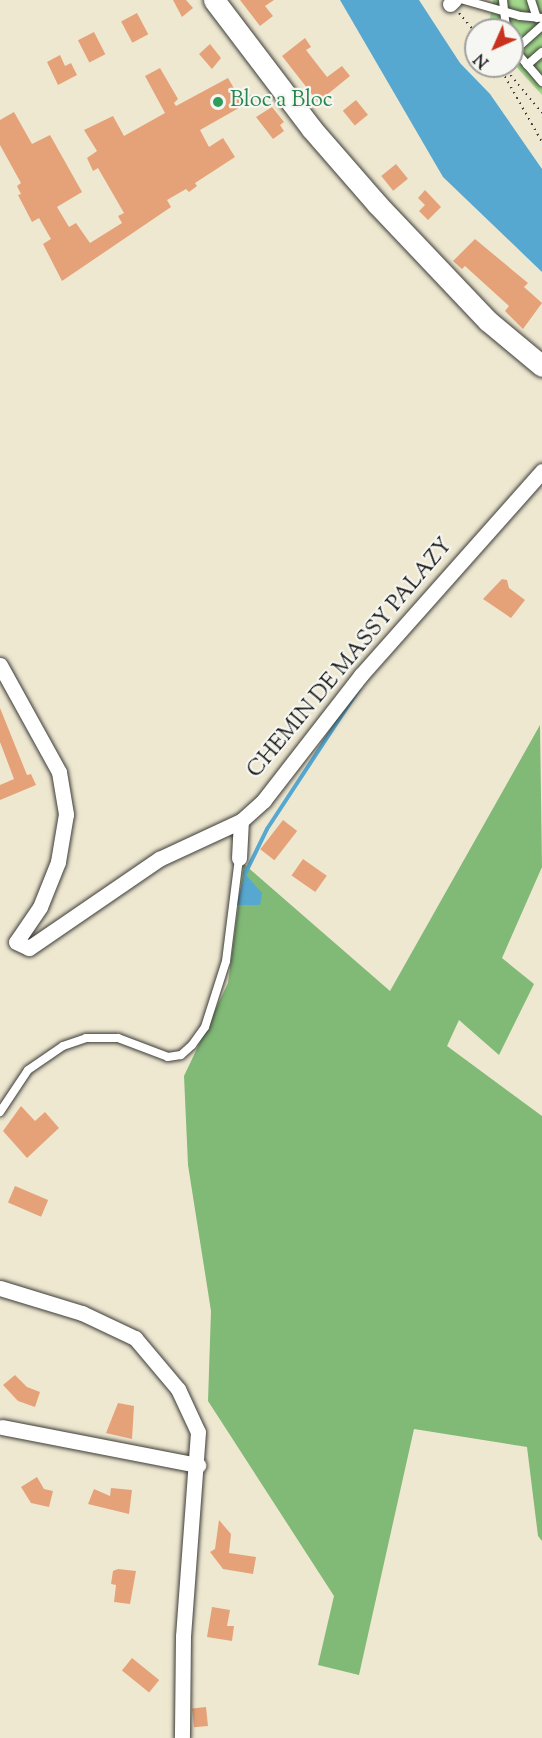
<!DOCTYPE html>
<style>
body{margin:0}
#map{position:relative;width:542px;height:1738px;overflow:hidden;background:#eee8d1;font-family:"Sorts Mill Goudy",serif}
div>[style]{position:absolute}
.green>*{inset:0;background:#a2d98b}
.forest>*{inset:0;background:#81b977}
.water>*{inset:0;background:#56a8d1}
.stream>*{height:4px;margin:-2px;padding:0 2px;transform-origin:2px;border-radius:2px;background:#56a8d1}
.building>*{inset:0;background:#e5a279;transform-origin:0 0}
.path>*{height:2px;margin-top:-1px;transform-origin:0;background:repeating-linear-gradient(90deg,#3c3b37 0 1.5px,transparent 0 6px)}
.roads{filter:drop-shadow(0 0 2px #3c3b37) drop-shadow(0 0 2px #3c3b37)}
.service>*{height:8px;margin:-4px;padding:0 4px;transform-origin:4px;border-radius:4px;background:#fff}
.minor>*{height:15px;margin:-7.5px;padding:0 7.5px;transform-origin:7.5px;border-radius:7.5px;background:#fff}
.secondary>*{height:21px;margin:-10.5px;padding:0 10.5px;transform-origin:10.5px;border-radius:10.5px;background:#fff}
.dots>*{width:16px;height:16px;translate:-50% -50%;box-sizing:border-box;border:3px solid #f6f6f2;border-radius:50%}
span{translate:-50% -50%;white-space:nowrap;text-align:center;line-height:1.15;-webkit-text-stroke:4.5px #f6f6f2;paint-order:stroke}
.leisure-label{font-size:22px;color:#27864d}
.left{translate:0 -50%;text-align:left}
.street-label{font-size:22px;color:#1c1c1c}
.north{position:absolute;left:464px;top:18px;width:60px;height:60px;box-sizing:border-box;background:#f6f6f2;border:2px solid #9f9f9c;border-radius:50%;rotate:225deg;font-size:16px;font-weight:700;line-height:24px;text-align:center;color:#1c1c1c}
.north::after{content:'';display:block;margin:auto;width:21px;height:27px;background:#c8321e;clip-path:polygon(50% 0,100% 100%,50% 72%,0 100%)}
</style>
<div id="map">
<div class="green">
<i style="clip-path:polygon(493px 0,542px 0,542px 95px,512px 62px,512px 30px,488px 30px)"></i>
</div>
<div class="forest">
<i style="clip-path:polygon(540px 725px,542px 867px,502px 958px,534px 984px,499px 1055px,459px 1020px,447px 1046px,542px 1116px,542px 1541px,538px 1536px,527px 1447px,414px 1429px,359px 1675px,318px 1665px,334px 1596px,208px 1401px,211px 1311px,188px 1165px,184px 1076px,228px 983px,244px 864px,390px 991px)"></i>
</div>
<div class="water">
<i style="clip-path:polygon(340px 0,419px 0,460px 63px,490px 94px,542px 169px,542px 272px,443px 177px)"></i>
<i style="clip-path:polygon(245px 874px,262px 893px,260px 905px,236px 905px)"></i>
</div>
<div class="stream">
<i style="left:245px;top:874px;width:50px;rotate:-63.9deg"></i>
<i style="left:267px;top:829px;width:168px;rotate:-56.7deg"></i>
</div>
<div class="building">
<i style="clip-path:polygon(173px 0,186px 0,193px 8px,182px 17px)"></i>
<i style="clip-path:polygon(240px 0,274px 0,265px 6px,273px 16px,260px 26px)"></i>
<i style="left:137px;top:13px;width:24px;height:18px;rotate:62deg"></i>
<i style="left:94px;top:32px;width:25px;height:18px;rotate:63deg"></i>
<i style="clip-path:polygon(305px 38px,311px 47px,306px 50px,327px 77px,342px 66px,350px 76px,318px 102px,282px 56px)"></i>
<i style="clip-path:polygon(210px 44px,221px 58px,212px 69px,199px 54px)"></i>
<i style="clip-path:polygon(60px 55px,65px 66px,71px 63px,77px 75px,58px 85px,47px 62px)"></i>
<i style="clip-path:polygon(160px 68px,178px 99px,174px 103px,176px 106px,228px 78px,239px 97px,248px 91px,253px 100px,200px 130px,209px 147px,223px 138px,235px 157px,195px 183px,197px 186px,189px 192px,186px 189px,167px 200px,171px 207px,62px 281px,43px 244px,51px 239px,39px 218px,32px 222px,18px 195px,21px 194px,17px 186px,21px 183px,0 145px,0 120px,14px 112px,32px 144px,50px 135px,82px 192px,57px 207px,69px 227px,76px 223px,90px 243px,122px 223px,118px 216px,124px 213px,98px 168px,93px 171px,87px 158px,97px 151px,84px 130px,113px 116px,124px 136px,165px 113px,145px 76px)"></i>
<i style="left:356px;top:100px;width:19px;height:17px;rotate:51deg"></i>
<i style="clip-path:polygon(272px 107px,284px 122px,280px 125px,284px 131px,273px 139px,256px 117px)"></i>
<i style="left:396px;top:164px;width:19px;height:19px;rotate:51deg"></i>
<i style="clip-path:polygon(425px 190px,441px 207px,428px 220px,419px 211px,425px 205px,418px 198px)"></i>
<i style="clip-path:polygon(475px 239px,528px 283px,524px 287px,542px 303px,523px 329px,505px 311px,509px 306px,465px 266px,462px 269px,453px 261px)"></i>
<i style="clip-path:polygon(502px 579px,507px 580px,509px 588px,525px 600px,511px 618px,483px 599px)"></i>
<i style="clip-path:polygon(0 708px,27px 775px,31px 774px,36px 785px,0 800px,0 785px,14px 779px,0 742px)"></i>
<i style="left:283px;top:820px;width:18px;height:37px;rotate:38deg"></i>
<i style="left:303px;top:859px;width:29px;height:20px;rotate:35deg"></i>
<i style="clip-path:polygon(21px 1106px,35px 1121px,45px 1112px,59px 1128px,27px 1158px,3px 1131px)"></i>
<i style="left:15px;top:1186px;width:36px;height:18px;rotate:23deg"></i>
<i style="clip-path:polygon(15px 1375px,27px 1387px,40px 1392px,35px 1407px,18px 1401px,3px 1385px)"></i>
<i style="clip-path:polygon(118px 1403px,134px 1406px,132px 1439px,106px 1433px)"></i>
<i style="clip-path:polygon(37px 1477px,44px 1489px,53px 1491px,49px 1507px,31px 1503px,21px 1487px)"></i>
<i style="clip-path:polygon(111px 1488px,132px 1490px,129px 1514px,88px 1504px,94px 1489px,110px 1496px)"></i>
<i style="clip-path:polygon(219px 1520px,231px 1534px,229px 1553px,256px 1557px,253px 1574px,223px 1569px,210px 1552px,215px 1549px)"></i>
<i style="clip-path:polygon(118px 1569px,136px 1571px,130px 1604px,114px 1602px,116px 1585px,111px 1584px,113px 1571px)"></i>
<i style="clip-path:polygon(212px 1607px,230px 1610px,227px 1626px,234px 1626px,232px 1641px,207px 1637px)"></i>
<i style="left:132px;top:1658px;width:35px;height:16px;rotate:39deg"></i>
<i style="left:206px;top:1707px;width:19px;height:14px;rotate:84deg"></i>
</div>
<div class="path">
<i style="left:459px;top:13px;width:26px;rotate:50deg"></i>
<i style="left:499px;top:66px;width:87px;rotate:60.5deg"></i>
<i style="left:503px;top:66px;width:61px;rotate:50.3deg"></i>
</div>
<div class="roads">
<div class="service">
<i style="left:464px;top:0;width:58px;rotate:15.9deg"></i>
<i style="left:520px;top:16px;width:22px;rotate:5deg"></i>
<i style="left:503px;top:0;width:30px;rotate:84deg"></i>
<i style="left:531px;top:0;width:19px;rotate:72deg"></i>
<i style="left:512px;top:47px;width:46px;rotate:49.4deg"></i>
<i style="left:515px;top:50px;width:36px;rotate:-42deg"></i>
<i style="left:527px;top:65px;width:20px;rotate:-41deg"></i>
<i style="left:0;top:1112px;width:50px;rotate:-56.3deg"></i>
<i style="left:28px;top:1070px;width:42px;rotate:-34.4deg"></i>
<i style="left:63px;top:1046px;width:24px;rotate:-19deg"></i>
<i style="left:86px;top:1038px;width:32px"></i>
<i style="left:118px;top:1038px;width:53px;rotate:20.8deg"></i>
<i style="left:168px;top:1057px;width:13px;rotate:-9deg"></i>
<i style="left:181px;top:1055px;width:15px;rotate:-42deg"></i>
<i style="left:192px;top:1045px;width:22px;rotate:-54deg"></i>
<i style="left:205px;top:1027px;width:69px;rotate:-72.3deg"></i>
<i style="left:226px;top:961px;width:104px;rotate:-82.8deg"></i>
</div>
<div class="minor">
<i style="left:450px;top:4px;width:6px;rotate:-45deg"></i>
<i style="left:0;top:665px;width:122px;rotate:61.1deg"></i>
<i style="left:59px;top:772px;width:43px;rotate:80.5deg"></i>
<i style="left:66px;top:814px;width:49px;rotate:99.5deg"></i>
<i style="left:58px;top:862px;width:48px;rotate:111.8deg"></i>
<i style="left:40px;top:907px;width:42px;rotate:124.4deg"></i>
<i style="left:16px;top:942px;width:14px;rotate:25deg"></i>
<i style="left:29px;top:948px;width:158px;rotate:-34.4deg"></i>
<i style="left:159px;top:859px;width:90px;rotate:-24.9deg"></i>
<i style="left:241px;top:821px;width:31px;rotate:-42deg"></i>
<i style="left:264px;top:800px;width:158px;rotate:-52.2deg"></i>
<i style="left:361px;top:675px;width:273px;rotate:-48.4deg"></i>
<i style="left:239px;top:858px;width:37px;rotate:-87deg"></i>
<i style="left:0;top:1288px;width:86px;rotate:17deg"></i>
<i style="left:82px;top:1313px;width:59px;rotate:25.3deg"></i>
<i style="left:135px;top:1338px;width:67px;rotate:49.9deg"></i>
<i style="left:178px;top:1389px;width:47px;rotate:65.1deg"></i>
<i style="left:198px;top:1432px;width:205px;rotate:94.2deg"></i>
<i style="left:183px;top:1636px;width:102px;rotate:90.6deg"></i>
<i style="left:2px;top:1427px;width:200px;rotate:11deg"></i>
</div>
<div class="secondary">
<i style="left:214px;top:0;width:161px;rotate:52.8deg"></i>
<i style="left:311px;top:128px;width:101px;rotate:49deg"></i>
<i style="left:377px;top:204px;width:161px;rotate:46.5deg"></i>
<i style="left:488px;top:321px;width:70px;rotate:39.8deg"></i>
</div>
</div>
<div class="dots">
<i style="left:218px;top:102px;background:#2e9e5b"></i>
</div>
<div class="leisure-label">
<span class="left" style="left:230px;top:102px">Bloc a Bloc</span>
</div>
<div class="street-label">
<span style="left:351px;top:659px;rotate:-50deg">CHEMIN DE MASSY PALAZY</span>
</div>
<div class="north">N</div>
</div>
